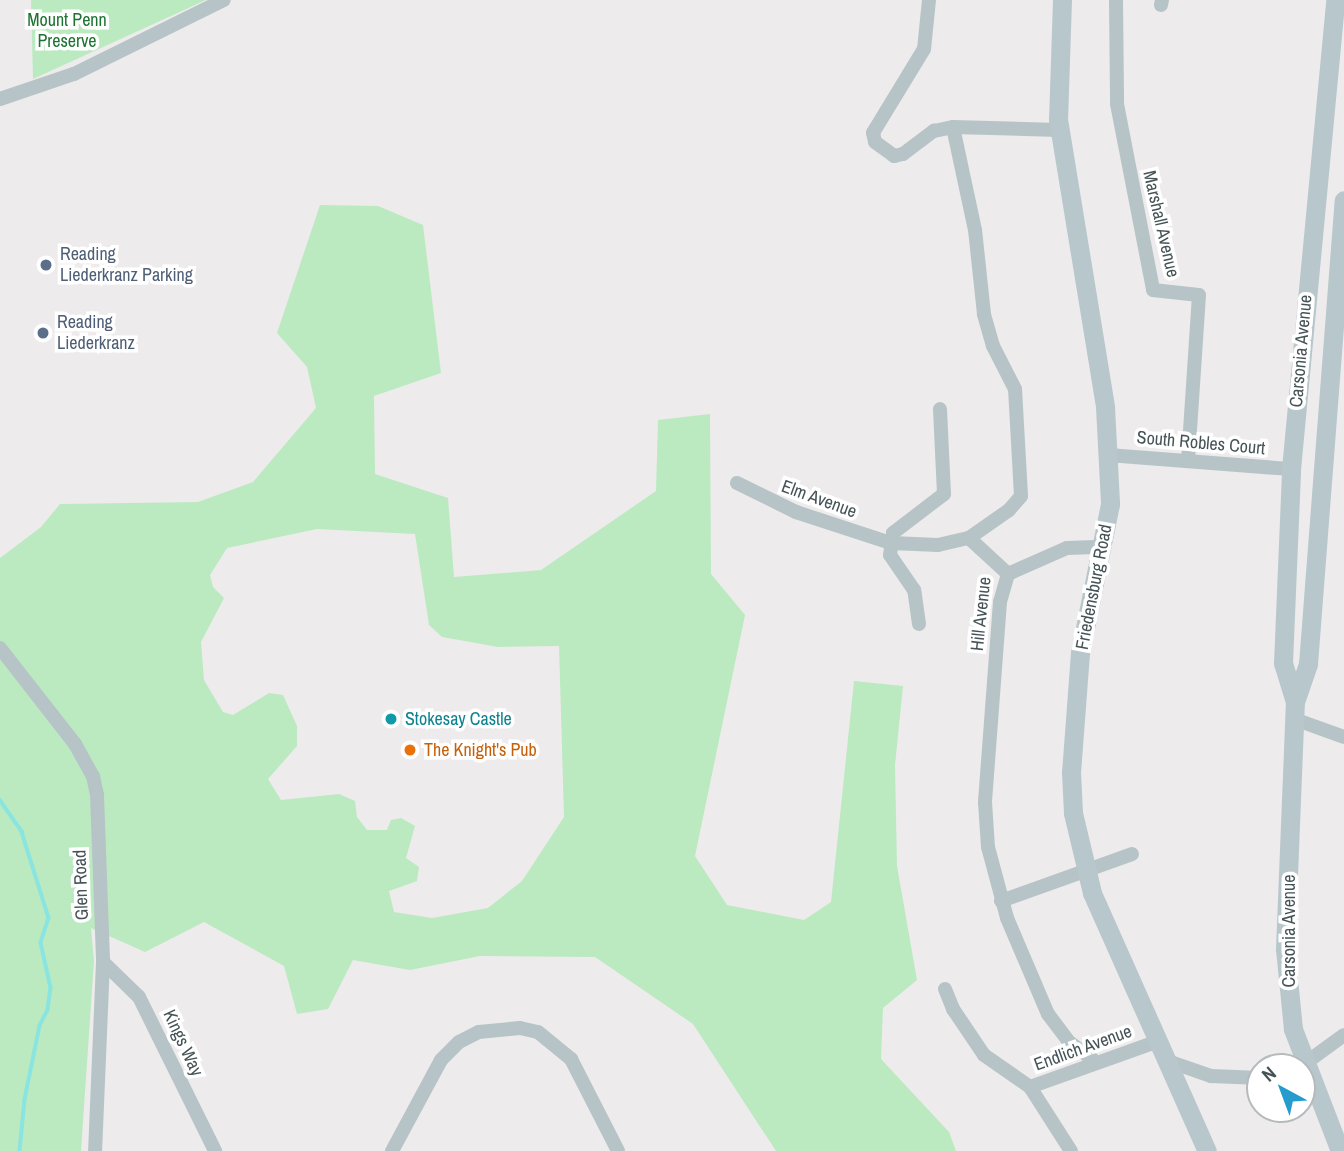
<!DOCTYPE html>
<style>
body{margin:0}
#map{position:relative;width:1344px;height:1151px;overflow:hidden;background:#eeebec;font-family:"Archivo Narrow",sans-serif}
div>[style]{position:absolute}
.green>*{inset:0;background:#bbeac1}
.stream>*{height:3.5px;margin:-1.75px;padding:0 1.75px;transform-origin:1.75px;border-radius:1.75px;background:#8ae4e0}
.street>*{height:14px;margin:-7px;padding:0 7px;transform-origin:7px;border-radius:7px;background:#b7c4c7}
.secondary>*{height:19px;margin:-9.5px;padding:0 9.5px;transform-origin:9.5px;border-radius:9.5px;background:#b7c7cc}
.dots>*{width:19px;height:19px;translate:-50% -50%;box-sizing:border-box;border:4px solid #fff;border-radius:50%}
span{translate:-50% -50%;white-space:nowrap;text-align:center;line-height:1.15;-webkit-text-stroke:7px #fff;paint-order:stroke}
.park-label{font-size:18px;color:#1c7231}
.street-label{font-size:18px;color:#455357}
.service-label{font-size:18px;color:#4e5e75}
.left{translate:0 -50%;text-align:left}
.culture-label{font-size:18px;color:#0d838f}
.food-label{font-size:18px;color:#c56008}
.north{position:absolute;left:1246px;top:1053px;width:70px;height:70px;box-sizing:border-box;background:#fff;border:2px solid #b5babc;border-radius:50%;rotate:319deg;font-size:19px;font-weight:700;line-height:28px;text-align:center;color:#455357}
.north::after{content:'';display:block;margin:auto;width:24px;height:32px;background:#259bce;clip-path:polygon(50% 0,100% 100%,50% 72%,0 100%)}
</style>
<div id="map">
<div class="green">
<i style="clip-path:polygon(31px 0,206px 0,33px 79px)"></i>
<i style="clip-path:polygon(evenodd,320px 205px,378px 206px,423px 225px,441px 373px,374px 396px,375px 474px,448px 498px,454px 577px,541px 570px,656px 491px,658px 420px,710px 414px,711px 574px,745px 615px,695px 856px,727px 905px,804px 920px,831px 902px,854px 681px,903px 686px,895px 765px,897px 866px,917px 980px,883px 1008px,881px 1059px,949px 1132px,956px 1151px,776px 1151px,693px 1024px,595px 957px,480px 956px,410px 970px,353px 960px,328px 1009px,297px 1014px,284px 966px,204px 922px,145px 952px,91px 928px,94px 961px,81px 1151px,0 1151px,0 558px,41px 527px,60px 504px,198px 502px,253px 482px,316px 408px,307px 367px,277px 333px,320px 205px,317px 529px,415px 534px,429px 625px,442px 637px,498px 647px,559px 646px,564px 817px,522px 881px,488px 908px,432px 918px,394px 912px,389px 891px,417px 881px,419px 867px,406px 858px,415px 826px,401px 818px,391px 820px,387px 830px,367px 830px,357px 817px,355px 801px,339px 794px,281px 800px,268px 779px,297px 746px,297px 726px,283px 695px,269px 693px,233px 715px,223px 712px,204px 680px,201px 642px,224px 598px,213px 587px,210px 575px,227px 548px,317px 529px)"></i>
</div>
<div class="stream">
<i style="left:0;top:800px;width:39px;rotate:55deg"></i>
<i style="left:22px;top:832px;width:90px;rotate:72.6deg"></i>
<i style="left:49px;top:918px;width:26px;rotate:108deg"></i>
<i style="left:41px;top:943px;width:46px;rotate:77.5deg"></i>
<i style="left:51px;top:988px;width:22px;rotate:98deg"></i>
<i style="left:48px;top:1010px;width:18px;rotate:117deg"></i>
<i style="left:40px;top:1026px;width:76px;rotate:101.5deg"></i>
<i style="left:25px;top:1100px;width:51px;rotate:95.6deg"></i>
</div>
<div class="street">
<i style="left:929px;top:0;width:49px;rotate:95.8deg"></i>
<i style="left:924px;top:49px;width:98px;rotate:121.3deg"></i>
<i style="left:873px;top:133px;width:9px;rotate:77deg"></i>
<i style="left:875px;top:142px;width:24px;rotate:36deg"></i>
<i style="left:894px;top:156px;width:9px;rotate:-13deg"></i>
<i style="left:903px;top:154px;width:39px;rotate:-37deg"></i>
<i style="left:934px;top:131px;width:19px;rotate:-12deg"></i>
<i style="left:953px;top:127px;width:106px;rotate:1.6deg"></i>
<i style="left:1116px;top:0;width:104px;rotate:89.4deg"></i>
<i style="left:1117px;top:104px;width:189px;rotate:79deg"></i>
<i style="left:1153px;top:290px;width:46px;rotate:6.2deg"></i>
<i style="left:1199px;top:295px;width:166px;rotate:93.8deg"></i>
<i style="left:1161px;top:5px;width:5px;rotate:-79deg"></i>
<i style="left:0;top:99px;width:78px;rotate:-18.7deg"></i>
<i style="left:74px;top:74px;width:167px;rotate:-26.3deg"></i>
<i style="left:1108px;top:455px;width:184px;rotate:4.4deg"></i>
<i style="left:737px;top:483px;width:66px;rotate:26.2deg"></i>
<i style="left:796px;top:512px;width:100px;rotate:18.1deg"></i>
<i style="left:891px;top:543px;width:47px;rotate:2.4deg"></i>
<i style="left:938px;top:545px;width:32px;rotate:-13deg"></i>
<i style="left:969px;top:538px;width:49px;rotate:-35deg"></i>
<i style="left:1009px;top:510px;width:18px;rotate:-49deg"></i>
<i style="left:1021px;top:496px;width:107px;rotate:-93.2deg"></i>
<i style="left:1015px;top:389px;width:48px;rotate:-117.1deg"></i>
<i style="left:993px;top:346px;width:33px;rotate:-106deg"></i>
<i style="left:984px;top:314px;width:84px;rotate:-96.1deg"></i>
<i style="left:975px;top:230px;width:105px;rotate:-102.1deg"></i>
<i style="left:969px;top:538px;width:53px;rotate:42.7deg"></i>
<i style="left:1008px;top:574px;width:29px;rotate:106deg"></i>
<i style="left:1000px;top:602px;width:201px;rotate:94.3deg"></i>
<i style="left:985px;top:802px;width:45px;rotate:86.2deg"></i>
<i style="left:988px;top:847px;width:73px;rotate:75deg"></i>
<i style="left:1007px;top:918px;width:104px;rotate:66.9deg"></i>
<i style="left:1048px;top:1014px;width:34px;rotate:53deg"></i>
<i style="left:1068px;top:1041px;width:36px;rotate:37deg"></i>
<i style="left:1008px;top:574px;width:64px;rotate:-23.8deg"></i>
<i style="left:1067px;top:548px;width:35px;rotate:-2deg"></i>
<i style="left:919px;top:624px;width:34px;rotate:-98deg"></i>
<i style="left:914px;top:590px;width:42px;rotate:-124.4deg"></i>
<i style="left:890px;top:555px;width:22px;rotate:-82deg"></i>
<i style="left:893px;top:533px;width:64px;rotate:-37.4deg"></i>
<i style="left:944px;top:494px;width:85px;rotate:-92.7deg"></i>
<i style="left:0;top:648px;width:122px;rotate:52deg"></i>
<i style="left:75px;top:744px;width:37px;rotate:61deg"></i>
<i style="left:93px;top:776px;width:19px;rotate:78deg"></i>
<i style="left:97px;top:795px;width:167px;rotate:87.9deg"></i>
<i style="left:103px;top:962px;width:189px;rotate:92.4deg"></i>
<i style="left:1294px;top:719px;width:53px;rotate:19.8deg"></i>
<i style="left:1001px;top:901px;width:139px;rotate:-19.7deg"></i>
<i style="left:103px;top:962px;width:50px;rotate:44.2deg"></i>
<i style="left:139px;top:997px;width:172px;rotate:63.7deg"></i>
<i style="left:945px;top:989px;width:22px;rotate:68deg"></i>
<i style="left:953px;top:1009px;width:55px;rotate:56deg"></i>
<i style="left:984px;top:1055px;width:56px;rotate:34.8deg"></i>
<i style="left:1030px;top:1087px;width:134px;rotate:-19.7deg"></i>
<i style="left:1165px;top:1060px;width:49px;rotate:19.2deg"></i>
<i style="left:1211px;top:1076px;width:49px;rotate:2.3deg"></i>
<i style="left:1300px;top:1067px;width:54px;rotate:-36deg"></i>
<i style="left:1030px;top:1087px;width:76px;rotate:57.4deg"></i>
<i style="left:392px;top:1151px;width:103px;rotate:-61.7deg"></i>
<i style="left:441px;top:1060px;width:25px;rotate:-45deg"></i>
<i style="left:459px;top:1042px;width:22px;rotate:-27deg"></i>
<i style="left:479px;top:1032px;width:41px;rotate:-5.6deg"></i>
<i style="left:520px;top:1028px;width:18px;rotate:13deg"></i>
<i style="left:538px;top:1032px;width:43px;rotate:39.3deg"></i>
<i style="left:571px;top:1059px;width:103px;rotate:62.9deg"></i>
</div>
<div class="secondary">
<i style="left:1062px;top:0;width:119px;rotate:91.9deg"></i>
<i style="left:1058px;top:119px;width:292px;rotate:80.7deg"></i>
<i style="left:1105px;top:407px;width:97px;rotate:87deg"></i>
<i style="left:1110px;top:504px;width:152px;rotate:101.4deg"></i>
<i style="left:1080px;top:653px;width:119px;rotate:94.3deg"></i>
<i style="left:1071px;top:772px;width:41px;rotate:87.2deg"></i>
<i style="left:1073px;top:813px;width:82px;rotate:76.6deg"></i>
<i style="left:1092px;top:893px;width:282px;rotate:66deg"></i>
<i style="left:1295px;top:702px;width:41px;rotate:-107.1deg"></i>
<i style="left:1283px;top:663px;width:194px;rotate:-87.6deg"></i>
<i style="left:1291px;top:469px;width:471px;rotate:-84.6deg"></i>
<i style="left:1340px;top:1151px;width:131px;rotate:-111.1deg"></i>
<i style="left:1293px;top:1029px;width:80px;rotate:-95.7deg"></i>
<i style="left:1285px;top:949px;width:247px;rotate:-87.7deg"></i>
<i style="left:1295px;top:702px;width:40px;rotate:-71.1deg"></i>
<i style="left:1308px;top:664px;width:465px;rotate:-85.6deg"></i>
</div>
<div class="dots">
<i style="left:46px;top:265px;background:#5c6f8a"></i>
<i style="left:43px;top:333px;background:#5c6f8a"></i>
<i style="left:391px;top:719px;background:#0f9aa8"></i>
<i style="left:410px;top:750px;background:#e8710a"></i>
</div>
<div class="park-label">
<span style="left:67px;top:31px">Mount Penn<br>Preserve</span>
</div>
<div class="street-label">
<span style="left:1161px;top:224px;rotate:77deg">Marshall Avenue</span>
<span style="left:1301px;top:351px;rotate:-85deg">Carsonia Avenue</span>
<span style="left:1201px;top:443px;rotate:5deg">South Robles Court</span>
<span style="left:819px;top:499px;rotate:20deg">Elm Avenue</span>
<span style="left:1094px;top:587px;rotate:-79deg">Friedensburg Road</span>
<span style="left:981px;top:614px;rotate:-84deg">Hill Avenue</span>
<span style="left:81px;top:885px;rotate:-92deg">Glen Road</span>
<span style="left:1289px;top:931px;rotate:-90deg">Carsonia Avenue</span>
<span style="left:183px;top:1043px;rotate:65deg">Kings Way</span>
<span style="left:1083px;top:1048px;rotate:-20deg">Endlich Avenue</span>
</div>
<div class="service-label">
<span class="left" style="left:60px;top:265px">Reading<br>Liederkranz Parking</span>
<span class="left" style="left:57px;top:333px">Reading<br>Liederkranz</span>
</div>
<div class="culture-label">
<span class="left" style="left:405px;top:719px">Stokesay Castle</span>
</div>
<div class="food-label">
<span class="left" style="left:424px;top:750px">The Knight's Pub</span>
</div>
<div class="north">N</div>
</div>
